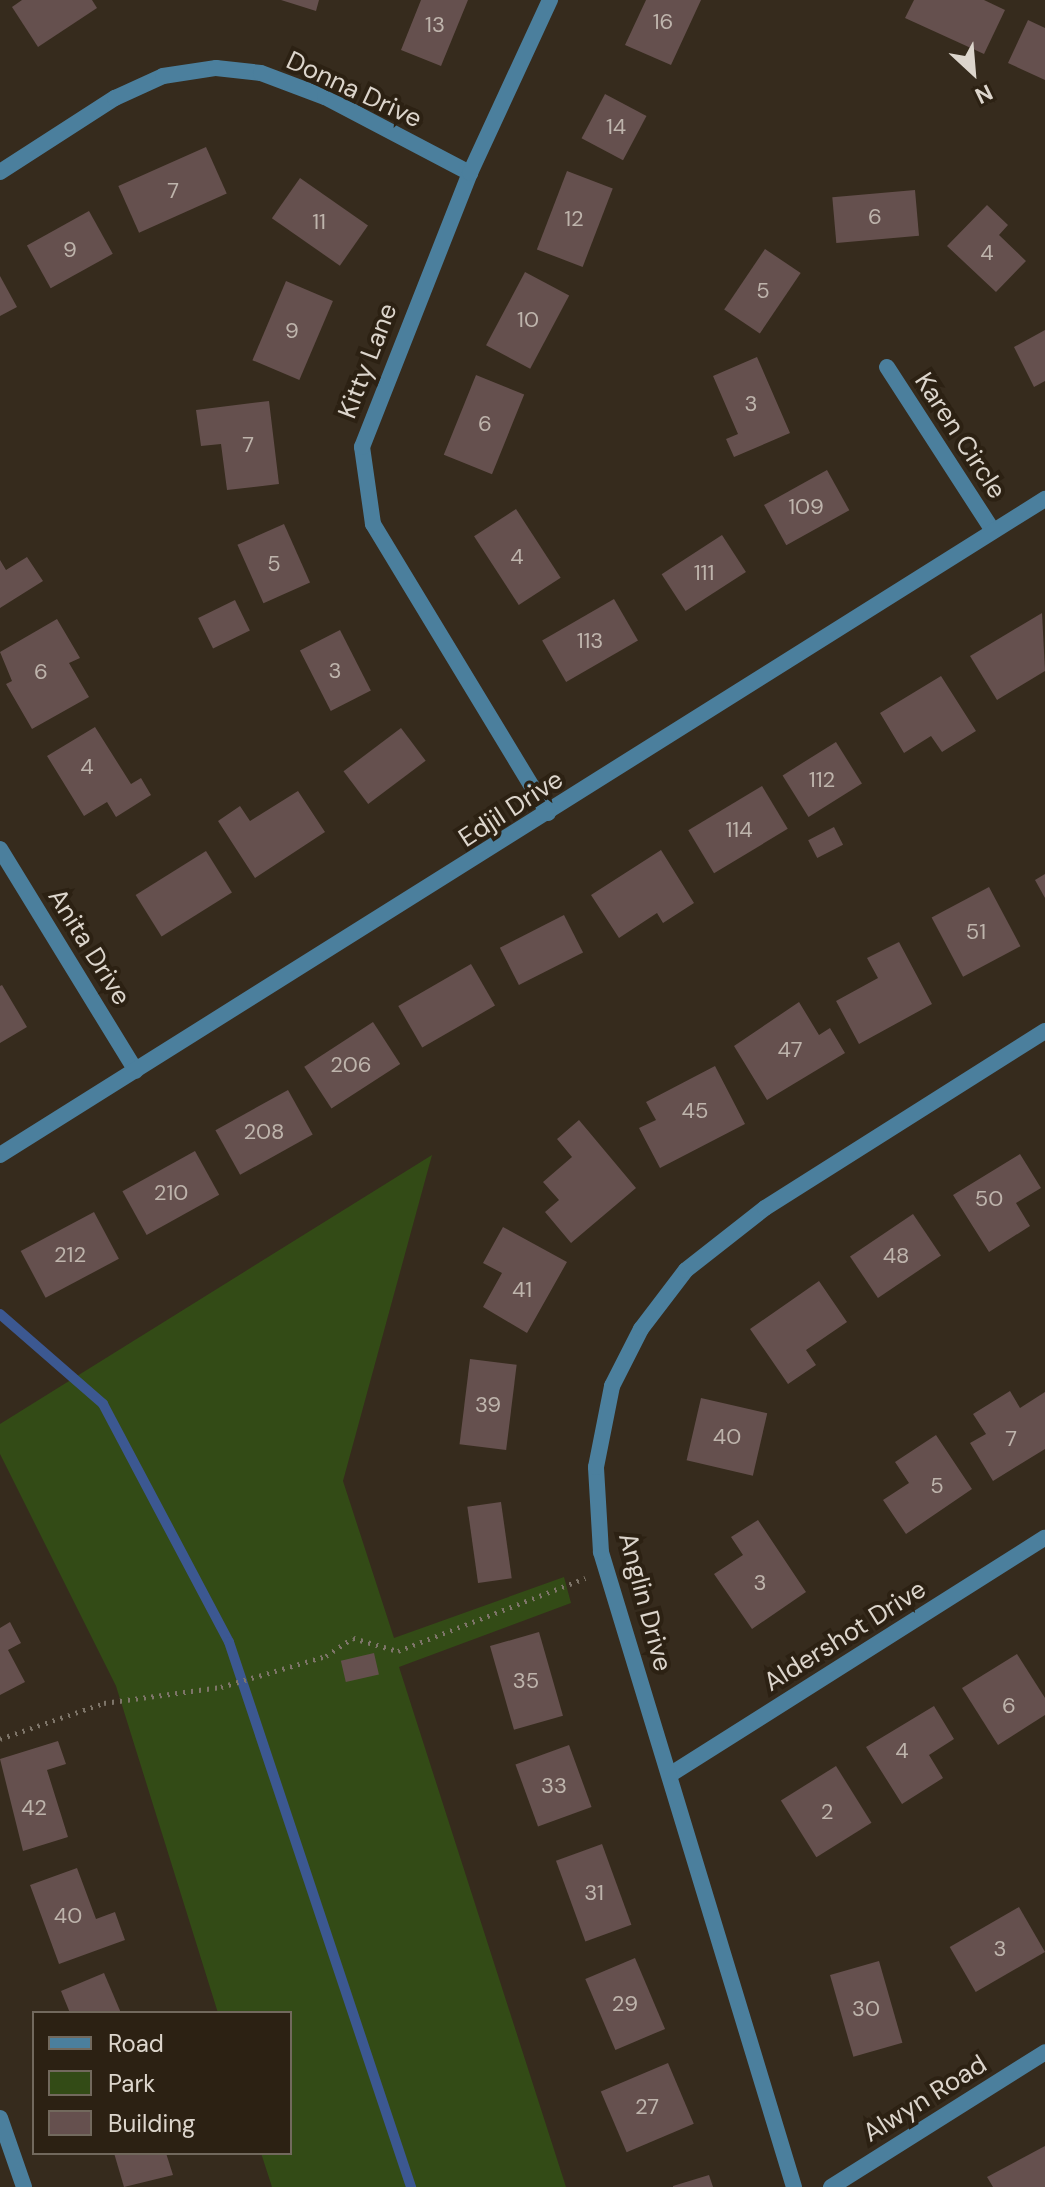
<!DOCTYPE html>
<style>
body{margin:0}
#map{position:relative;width:1045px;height:2187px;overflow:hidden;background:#362b1d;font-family:"DM Sans",sans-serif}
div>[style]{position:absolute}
.green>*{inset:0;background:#334b16}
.stream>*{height:10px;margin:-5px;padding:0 5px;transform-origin:5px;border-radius:5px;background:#3c5891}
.building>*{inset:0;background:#65504e;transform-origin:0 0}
.path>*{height:5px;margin-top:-2.5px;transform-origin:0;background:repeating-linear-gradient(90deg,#7e7569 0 2px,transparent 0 8px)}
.minor>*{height:16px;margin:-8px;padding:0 8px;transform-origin:8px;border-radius:8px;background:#4b7f9d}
span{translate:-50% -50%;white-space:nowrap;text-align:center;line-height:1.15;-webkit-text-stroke:8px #2c2113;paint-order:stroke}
.number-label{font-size:22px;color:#beb4ac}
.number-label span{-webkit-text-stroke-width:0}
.street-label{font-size:26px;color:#dcd5cc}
.legend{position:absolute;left:32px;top:2011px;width:260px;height:144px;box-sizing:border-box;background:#2c2113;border:2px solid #72695d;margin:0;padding:10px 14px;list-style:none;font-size:24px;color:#dcd5cc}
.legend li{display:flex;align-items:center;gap:16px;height:40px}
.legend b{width:40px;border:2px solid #72695d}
.north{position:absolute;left:933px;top:32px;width:80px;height:80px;-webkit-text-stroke:6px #2c2113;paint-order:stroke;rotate:154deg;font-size:22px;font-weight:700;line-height:32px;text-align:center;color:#dcd5cc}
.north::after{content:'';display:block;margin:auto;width:28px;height:36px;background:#dcd5cc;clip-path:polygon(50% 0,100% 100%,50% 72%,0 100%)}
</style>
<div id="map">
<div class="green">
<i style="clip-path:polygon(432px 1155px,343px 1481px,394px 1638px,564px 1577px,571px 1603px,399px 1667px,566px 2187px,272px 2187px,261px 2153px,290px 2153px,290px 2013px,218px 2013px,116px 1686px,0 1454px,0 1424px)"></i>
</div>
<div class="stream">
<i style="left:0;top:1314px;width:137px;rotate:41.1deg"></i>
<i style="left:103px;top:1404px;width:269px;rotate:62.1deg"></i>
<i style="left:229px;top:1642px;width:575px;rotate:71.53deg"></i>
</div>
<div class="building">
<i style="clip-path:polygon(22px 0,92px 0,97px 8px,38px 47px,12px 7px)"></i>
<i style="clip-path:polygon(281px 0,319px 0,316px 11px)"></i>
<i style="clip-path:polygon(421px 0,468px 0,441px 66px,401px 50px)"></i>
<i style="clip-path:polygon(646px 0,701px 0,671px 65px,625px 45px)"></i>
<i style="clip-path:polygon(914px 0,984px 0,1005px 10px,984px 54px,905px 18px)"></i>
<i style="clip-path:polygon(1028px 20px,1045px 28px,1045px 80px,1008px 63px)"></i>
<i style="left:605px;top:94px;width:47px;height:50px;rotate:28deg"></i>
<i style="left:206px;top:147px;width:51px;height:96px;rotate:66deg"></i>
<i style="left:567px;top:171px;width:49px;height:84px;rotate:21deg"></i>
<i style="left:300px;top:178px;width:83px;height:49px;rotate:35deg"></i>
<i style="left:915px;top:190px;width:46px;height:83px;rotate:85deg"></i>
<i style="clip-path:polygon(987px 205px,1008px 225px,999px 235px,1026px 261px,996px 292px,947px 246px)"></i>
<i style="left:89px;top:211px;width:49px;height:71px;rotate:61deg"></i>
<i style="left:765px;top:249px;width:43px;height:73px;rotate:34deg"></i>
<i style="left:525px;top:272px;width:50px;height:83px;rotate:28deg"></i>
<i style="clip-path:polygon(0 276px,17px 307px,0 316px)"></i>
<i style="left:286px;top:281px;width:51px;height:86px;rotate:23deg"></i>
<i style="clip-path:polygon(1045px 330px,1045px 381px,1034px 387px,1014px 347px)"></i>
<i style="clip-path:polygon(757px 357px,790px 433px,734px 457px,726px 439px,738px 434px,713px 376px)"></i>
<i style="left:476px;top:375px;width:52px;height:86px;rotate:22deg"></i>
<i style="clip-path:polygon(269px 401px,279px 484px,227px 490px,221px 444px,201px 446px,196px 410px)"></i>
<i style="left:827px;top:470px;width:46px;height:72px;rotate:61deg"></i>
<i style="left:516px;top:509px;width:82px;height:50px;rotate:57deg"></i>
<i style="left:284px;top:524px;width:64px;height:51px;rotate:66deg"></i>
<i style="left:722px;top:535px;width:44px;height:72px;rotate:57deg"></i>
<i style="clip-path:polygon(27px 557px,43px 581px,0 608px,0 560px,6px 570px)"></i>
<i style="left:614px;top:599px;width:48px;height:83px;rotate:60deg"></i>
<i style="left:235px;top:600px;width:34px;height:41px;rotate:64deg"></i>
<i style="clip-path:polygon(1042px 613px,1045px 671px,997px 700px,970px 656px)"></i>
<i style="clip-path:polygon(57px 619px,80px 658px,69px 663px,89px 697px,32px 729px,6px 684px,12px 681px,0 652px)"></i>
<i style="left:340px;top:630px;width:68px;height:45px;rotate:63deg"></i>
<i style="clip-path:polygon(941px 676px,976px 731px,942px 752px,931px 736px,904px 753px,880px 713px)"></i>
<i style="clip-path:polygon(95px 727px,131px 784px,141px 778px,151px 795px,116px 817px,107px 802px,84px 816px,47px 756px)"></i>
<i style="left:401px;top:728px;width:41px;height:72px;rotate:53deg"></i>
<i style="left:836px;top:742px;width:49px;height:63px;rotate:58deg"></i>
<i style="left:762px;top:786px;width:50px;height:86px;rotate:59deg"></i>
<i style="clip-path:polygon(298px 791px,325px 832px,255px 878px,218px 821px,240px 806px,250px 821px)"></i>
<i style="left:834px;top:827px;width:20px;height:29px;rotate:63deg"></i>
<i style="clip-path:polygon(661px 850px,694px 903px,663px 923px,657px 913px,619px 938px,591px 895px)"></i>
<i style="left:206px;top:851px;width:49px;height:83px;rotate:58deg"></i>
<i style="clip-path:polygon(1045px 874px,1045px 898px,1035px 880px)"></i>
<i style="left:989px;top:887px;width:67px;height:65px;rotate:62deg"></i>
<i style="left:564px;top:915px;width:42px;height:72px;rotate:63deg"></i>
<i style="clip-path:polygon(899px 942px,932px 1004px,859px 1044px,836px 1001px,878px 978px,867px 958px)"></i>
<i style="left:471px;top:964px;width:48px;height:84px;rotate:60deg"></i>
<i style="clip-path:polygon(2px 985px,27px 1027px,0 1043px,0 986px)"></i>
<i style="clip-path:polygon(799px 1002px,819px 1035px,830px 1028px,845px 1053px,767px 1100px,734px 1046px)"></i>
<i style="left:373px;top:1022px;width:50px;height:82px;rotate:57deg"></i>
<i style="clip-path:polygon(715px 1066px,745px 1124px,660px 1168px,639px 1128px,656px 1120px,646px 1102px)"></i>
<i style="left:288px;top:1090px;width:51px;height:83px;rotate:61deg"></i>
<i style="clip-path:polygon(579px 1120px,636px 1188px,571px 1243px,545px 1212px,559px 1200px,543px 1182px,572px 1157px,557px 1139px)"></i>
<i style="left:195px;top:1151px;width:50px;height:83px;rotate:61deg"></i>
<i style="clip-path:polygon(1020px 1154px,1041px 1188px,1016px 1203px,1030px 1226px,989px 1252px,953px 1195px)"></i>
<i style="left:94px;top:1212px;width:53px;height:83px;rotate:62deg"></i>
<i style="left:913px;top:1214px;width:50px;height:76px;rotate:56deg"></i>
<i style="clip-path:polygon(503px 1227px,567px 1262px,527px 1333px,483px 1307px,502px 1273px,483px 1263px)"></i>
<i style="clip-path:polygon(819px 1281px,847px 1322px,806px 1350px,816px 1365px,788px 1384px,750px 1329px)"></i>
<i style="left:470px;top:1359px;width:47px;height:86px;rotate:7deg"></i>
<i style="clip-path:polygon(1010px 1391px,1020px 1408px,1045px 1392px,1045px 1449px,993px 1481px,970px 1443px,986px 1434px,973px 1414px)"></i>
<i style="left:701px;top:1398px;width:68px;height:64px;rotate:13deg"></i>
<i style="clip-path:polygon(936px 1435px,972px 1489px,906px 1534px,883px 1500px,909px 1483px,895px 1462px)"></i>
<i style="left:501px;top:1502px;width:77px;height:34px;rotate:82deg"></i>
<i style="clip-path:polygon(758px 1520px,806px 1592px,752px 1629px,714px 1574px,743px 1555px,731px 1537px)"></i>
<i style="clip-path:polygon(10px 1622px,21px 1643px,8px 1650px,25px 1682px,0 1695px,0 1628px)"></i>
<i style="left:539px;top:1632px;width:87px;height:51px;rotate:74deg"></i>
<i style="left:374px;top:1653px;width:22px;height:34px;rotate:77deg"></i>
<i style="clip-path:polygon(1017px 1654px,1045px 1698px,1045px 1715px,998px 1745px,962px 1688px)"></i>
<i style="clip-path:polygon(934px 1706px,954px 1739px,929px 1755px,943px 1778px,902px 1804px,866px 1747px)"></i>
<i style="clip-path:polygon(58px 1741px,66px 1764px,47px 1770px,68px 1837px,23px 1851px,0 1759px)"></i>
<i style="left:569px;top:1745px;width:66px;height:57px;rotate:70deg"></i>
<i style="left:836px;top:1766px;width:67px;height:65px;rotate:58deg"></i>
<i style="left:602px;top:1844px;width:86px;height:49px;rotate:70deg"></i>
<i style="clip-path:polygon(77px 1868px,96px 1919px,115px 1912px,125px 1940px,59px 1964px,30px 1885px)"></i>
<i style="left:1019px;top:1907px;width:52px;height:80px;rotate:60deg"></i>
<i style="left:635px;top:1958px;width:77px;height:54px;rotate:67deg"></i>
<i style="left:879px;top:1961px;width:85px;height:51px;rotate:74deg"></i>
<i style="clip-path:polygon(104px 1973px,121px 2013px,70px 2013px,61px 1991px)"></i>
<i style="left:668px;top:2063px;width:66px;height:73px;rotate:67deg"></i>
<i style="clip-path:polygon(1045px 2146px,1045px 2187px,993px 2187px,987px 2177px)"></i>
<i style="clip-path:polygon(114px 2153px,166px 2153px,173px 2175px,124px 2187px)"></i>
<i style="clip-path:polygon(709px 2175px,713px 2187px,673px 2187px,673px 2186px)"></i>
</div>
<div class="path">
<i style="left:0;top:1739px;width:110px;rotate:-19.1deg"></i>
<i style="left:104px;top:1703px;width:118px;rotate:-7.8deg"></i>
<i style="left:221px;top:1687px;width:109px;rotate:-16.4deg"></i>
<i style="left:326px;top:1656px;width:32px;rotate:-34deg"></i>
<i style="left:353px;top:1638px;width:47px;rotate:16.1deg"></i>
<i style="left:398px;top:1651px;width:201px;rotate:-21.3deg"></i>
</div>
<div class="minor">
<i style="left:0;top:172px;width:137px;rotate:-32.8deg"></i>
<i style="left:115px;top:98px;width:53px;rotate:-24.6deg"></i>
<i style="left:163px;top:76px;width:54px;rotate:-8.6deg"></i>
<i style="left:216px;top:68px;width:45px;rotate:6.3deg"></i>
<i style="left:261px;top:73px;width:68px;rotate:20.6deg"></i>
<i style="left:325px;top:97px;width:164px;rotate:27.7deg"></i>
<i style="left:887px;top:367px;width:195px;rotate:57.1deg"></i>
<i style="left:548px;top:813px;width:338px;rotate:-121.2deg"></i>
<i style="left:373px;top:524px;width:78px;rotate:-98.1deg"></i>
<i style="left:362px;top:447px;width:295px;rotate:-68.5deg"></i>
<i style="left:470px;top:173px;width:191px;rotate:-65.2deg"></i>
<i style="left:0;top:849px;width:260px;rotate:58.5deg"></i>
<i style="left:0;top:1155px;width:1234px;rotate:-32.12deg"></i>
<i style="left:671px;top:1774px;width:442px;rotate:-32.3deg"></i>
<i style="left:0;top:2118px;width:73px;rotate:70.8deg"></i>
<i style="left:794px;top:2187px;width:664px;rotate:-106.91deg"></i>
<i style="left:601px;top:1552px;width:85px;rotate:-93.4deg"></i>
<i style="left:596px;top:1467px;width:83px;rotate:-78.8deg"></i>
<i style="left:612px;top:1386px;width:64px;rotate:-63deg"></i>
<i style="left:641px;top:1329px;width:74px;rotate:-52.7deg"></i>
<i style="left:686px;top:1270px;width:100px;rotate:-38.1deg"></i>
<i style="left:765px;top:1208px;width:331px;rotate:-32.3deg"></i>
<i style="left:831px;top:2187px;width:253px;rotate:-32.2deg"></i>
</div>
<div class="number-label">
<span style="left:663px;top:22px">16</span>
<span style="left:435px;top:25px">13</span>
<span style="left:616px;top:127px">14</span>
<span style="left:173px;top:191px">7</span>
<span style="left:875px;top:217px">6</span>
<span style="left:574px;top:219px">12</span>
<span style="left:319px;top:222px">11</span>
<span style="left:70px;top:250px">9</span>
<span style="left:987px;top:253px">4</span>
<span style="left:763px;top:291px">5</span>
<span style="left:528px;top:320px">10</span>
<span style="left:292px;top:331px">9</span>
<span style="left:751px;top:404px">3</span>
<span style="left:485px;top:424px">6</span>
<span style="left:248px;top:445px">7</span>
<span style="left:806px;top:507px">109</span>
<span style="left:517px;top:557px">4</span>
<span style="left:274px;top:564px">5</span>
<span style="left:704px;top:573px">111</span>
<span style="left:590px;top:641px">113</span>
<span style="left:335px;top:671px">3</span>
<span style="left:41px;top:672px">6</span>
<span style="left:87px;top:767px">4</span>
<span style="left:822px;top:780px">112</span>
<span style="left:739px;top:830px">114</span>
<span style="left:976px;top:932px">51</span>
<span style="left:790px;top:1050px">47</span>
<span style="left:351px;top:1065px">206</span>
<span style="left:695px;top:1111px">45</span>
<span style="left:264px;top:1132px">208</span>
<span style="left:171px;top:1193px">210</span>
<span style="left:989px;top:1199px">50</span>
<span style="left:70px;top:1255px">212</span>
<span style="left:896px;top:1256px">48</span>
<span style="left:522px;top:1290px">41</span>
<span style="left:488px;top:1405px">39</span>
<span style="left:727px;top:1437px">40</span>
<span style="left:1011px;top:1439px">7</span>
<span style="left:937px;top:1486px">5</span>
<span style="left:760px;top:1583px">3</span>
<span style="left:526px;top:1681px">35</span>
<span style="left:1009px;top:1706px">6</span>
<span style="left:902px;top:1751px">4</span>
<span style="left:554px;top:1786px">33</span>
<span style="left:34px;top:1808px">42</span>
<span style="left:827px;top:1812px">2</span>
<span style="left:594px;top:1893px">31</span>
<span style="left:68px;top:1916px">40</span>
<span style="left:1000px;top:1949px">3</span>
<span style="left:625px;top:2004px">29</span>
<span style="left:866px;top:2009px">30</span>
<span style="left:647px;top:2107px">27</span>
</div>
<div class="street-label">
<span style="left:354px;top:90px;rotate:25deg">Donna Drive</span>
<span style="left:368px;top:361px;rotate:-69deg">Kitty Lane</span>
<span style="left:960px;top:436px;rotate:57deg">Karen Circle</span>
<span style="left:511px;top:809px;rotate:-33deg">Edjil Drive</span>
<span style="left:89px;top:947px;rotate:58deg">Anita Drive</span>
<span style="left:645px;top:1602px;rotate:75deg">Anglin Drive</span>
<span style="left:845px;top:1636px;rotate:-32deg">Aldershot Drive</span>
<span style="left:925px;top:2099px;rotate:-32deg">Alwyn Road</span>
</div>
<ul class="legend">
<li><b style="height:10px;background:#4b7f9d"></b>Road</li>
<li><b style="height:22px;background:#334b16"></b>Park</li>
<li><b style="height:22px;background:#65504e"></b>Building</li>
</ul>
<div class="north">N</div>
</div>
